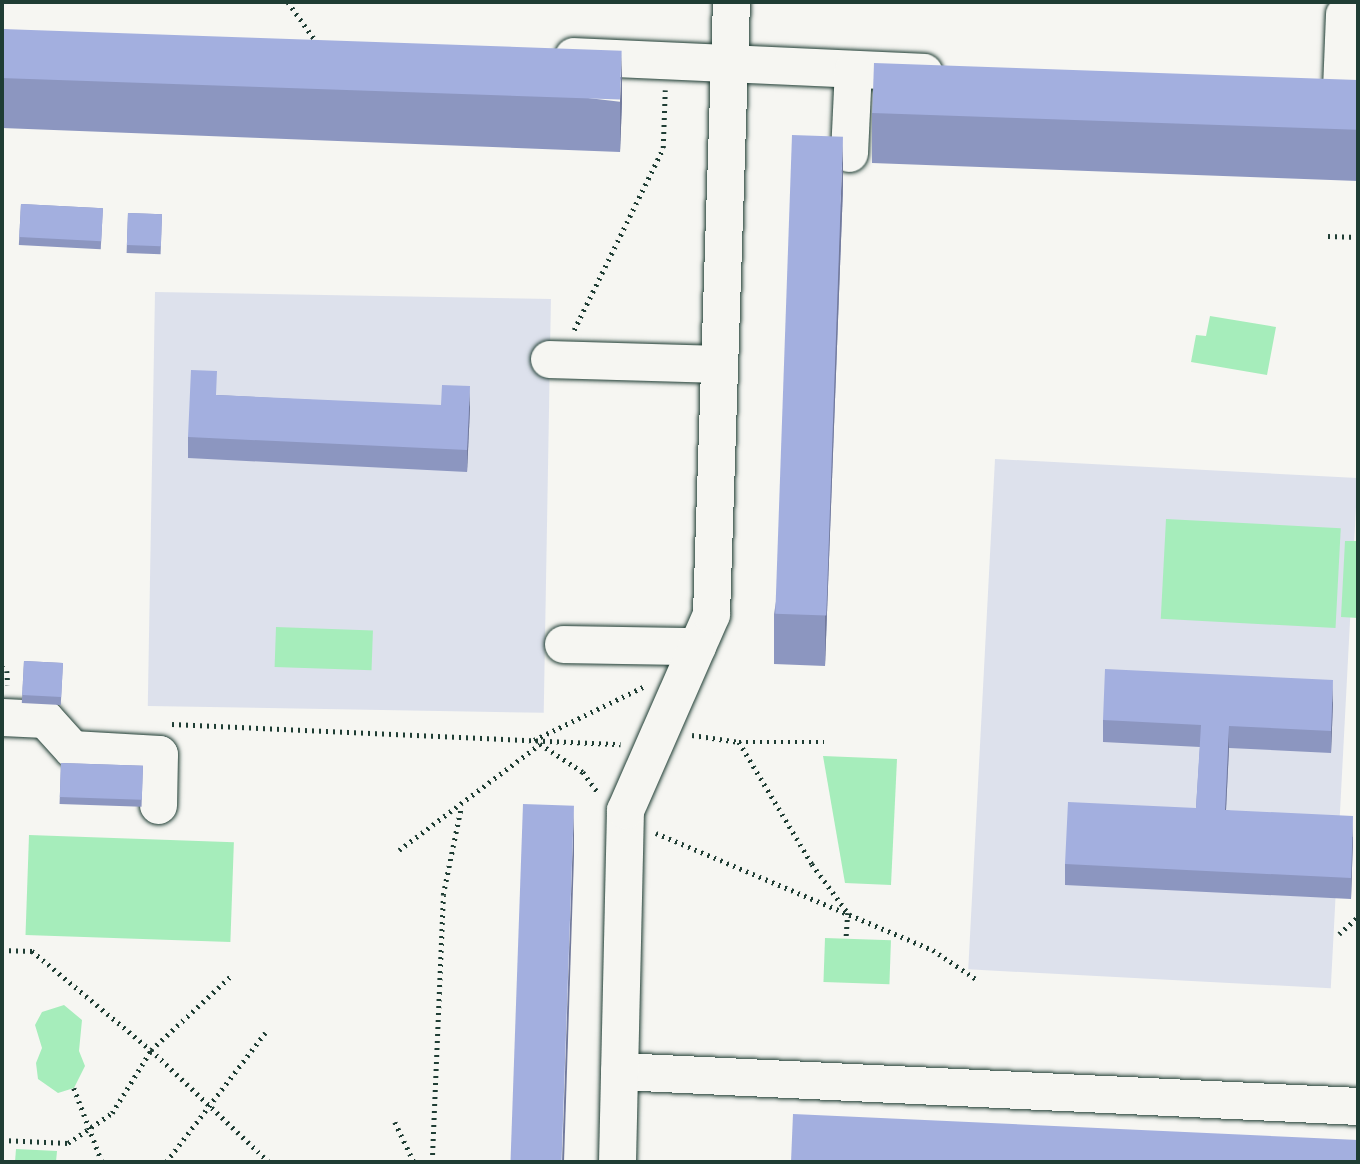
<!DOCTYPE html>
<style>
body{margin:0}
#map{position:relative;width:1360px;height:1164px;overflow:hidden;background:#f6f6f2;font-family:"Shantell Sans",sans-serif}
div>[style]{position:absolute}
.built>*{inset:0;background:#dde1ec;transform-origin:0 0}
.green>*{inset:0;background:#a6edbb;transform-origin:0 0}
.path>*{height:4.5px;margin-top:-2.25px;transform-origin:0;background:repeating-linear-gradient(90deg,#1f3d34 0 2px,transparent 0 7px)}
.roads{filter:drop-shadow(0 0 2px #1f3d34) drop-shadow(0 0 2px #1f3d34)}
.minor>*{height:37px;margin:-18.5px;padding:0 18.5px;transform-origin:18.5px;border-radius:18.5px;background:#f6f6f2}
.wall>*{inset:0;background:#8c96c0;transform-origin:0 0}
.shaded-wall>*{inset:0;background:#727a9c}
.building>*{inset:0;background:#a3afdf;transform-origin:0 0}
span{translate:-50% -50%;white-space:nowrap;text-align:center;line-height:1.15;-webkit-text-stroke:5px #f6f6f2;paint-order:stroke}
.frame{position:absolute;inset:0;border:4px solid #1f3d34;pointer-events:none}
</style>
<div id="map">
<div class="built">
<i style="left:155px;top:292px;width:396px;height:414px;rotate:1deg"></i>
<i style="left:995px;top:459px;width:363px;height:511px;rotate:3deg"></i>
</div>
<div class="green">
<i style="clip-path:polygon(1210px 316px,1276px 327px,1267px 375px,1191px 362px,1196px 335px,1206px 336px)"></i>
<i style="left:1166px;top:519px;width:175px;height:100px;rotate:3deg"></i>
<i style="clip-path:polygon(1345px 541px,1358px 541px,1358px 618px,1341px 617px)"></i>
<i style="left:276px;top:627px;width:97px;height:40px;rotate:2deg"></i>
<i style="clip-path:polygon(823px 756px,897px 759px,891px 885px,845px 883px)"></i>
<i style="left:29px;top:835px;width:205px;height:100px;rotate:2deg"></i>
<i style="left:825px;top:938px;width:66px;height:44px;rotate:2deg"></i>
<i style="clip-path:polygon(64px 1005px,82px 1020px,79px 1051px,85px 1066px,74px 1088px,58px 1093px,38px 1079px,36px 1063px,42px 1048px,35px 1025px,42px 1012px)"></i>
<i style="clip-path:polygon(16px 1149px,57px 1151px,56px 1162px,15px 1162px)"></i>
</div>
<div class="path">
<i style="left:288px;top:2px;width:52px;rotate:54.5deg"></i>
<i style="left:1328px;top:236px;width:30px;rotate:2deg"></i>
<i style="left:574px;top:330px;width:203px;rotate:-63.9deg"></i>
<i style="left:663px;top:148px;width:58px;rotate:-88deg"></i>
<i style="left:2px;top:667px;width:6px;rotate:39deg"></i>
<i style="left:7px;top:671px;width:14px;rotate:86deg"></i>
<i style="left:172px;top:724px;width:449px;rotate:2.6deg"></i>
<i style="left:692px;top:735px;width:48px;rotate:8.5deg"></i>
<i style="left:739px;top:742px;width:85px"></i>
<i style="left:534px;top:740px;width:121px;rotate:-25.9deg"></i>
<i style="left:739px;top:742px;width:142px;rotate:59.1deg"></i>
<i style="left:812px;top:864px;width:61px;rotate:53.7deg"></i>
<i style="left:848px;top:913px;width:26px;rotate:94deg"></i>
<i style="left:540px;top:744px;width:51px;rotate:33.1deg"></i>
<i style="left:583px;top:772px;width:27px;rotate:54deg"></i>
<i style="left:656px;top:833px;width:301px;rotate:22.9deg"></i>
<i style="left:933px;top:950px;width:55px;rotate:34deg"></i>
<i style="left:399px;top:850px;width:176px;rotate:-36.9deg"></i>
<i style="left:1339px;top:934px;width:25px;rotate:-42deg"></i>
<i style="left:2px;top:950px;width:30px;rotate:2deg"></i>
<i style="left:32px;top:951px;width:155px;rotate:39.8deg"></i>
<i style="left:151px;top:1050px;width:163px;rotate:43.5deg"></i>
<i style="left:74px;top:1088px;width:79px;rotate:69.3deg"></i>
<i style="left:395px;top:1122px;width:44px;rotate:64.6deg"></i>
<i style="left:2px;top:1140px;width:66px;rotate:2.6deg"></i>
<i style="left:68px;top:1143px;width:53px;rotate:-34.3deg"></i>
<i style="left:112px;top:1113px;width:74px;rotate:-58.2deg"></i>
<i style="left:151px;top:1050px;width:110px;rotate:-42.8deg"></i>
<i style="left:166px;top:1162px;width:163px;rotate:-52.5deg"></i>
<i style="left:432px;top:1162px;width:267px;rotate:-87.6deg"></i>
<i style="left:443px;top:895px;width:90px;rotate:-78.4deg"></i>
</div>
<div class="roads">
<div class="minor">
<i style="left:573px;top:56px;width:351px;rotate:2.6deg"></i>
<i style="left:1341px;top:89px;width:75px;rotate:-87.7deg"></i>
<i style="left:849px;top:153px;width:84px;rotate:-87.3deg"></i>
<i style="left:549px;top:359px;width:170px;rotate:1.7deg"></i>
<i style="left:563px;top:644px;width:134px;rotate:0.9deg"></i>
<i style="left:2px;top:717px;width:43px;rotate:2.7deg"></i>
<i style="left:45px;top:719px;width:40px;rotate:48deg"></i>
<i style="left:72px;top:749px;width:87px;rotate:3.3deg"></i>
<i style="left:159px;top:754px;width:51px;rotate:91.1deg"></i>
<i style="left:619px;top:1071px;width:740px;rotate:2.71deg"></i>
<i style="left:617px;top:1162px;width:352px;rotate:-88.7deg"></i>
<i style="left:625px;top:810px;width:214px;rotate:-66.3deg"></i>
<i style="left:711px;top:614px;width:612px;rotate:-88.13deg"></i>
</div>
</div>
<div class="wall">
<i style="clip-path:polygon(2px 29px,622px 102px,620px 152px,2px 128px)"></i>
<i style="clip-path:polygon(1358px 81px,1358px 181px,872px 163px,872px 113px)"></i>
<i style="clip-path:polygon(843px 187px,825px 666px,774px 664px,774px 614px)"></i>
<i style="left:21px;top:204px;width:82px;height:41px;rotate:3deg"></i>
<i style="left:128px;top:213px;width:34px;height:40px;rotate:2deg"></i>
<i style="clip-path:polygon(217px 395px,470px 408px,467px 472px,188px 458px,188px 437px)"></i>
<i style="left:24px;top:661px;width:39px;height:42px;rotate:3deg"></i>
<i style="clip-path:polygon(1333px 702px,1331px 753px,1229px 748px,1226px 810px,1353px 837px,1351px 899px,1065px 885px,1065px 864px,1196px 808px,1200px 747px,1103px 742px,1103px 720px)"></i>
<i style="left:61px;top:763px;width:82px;height:41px;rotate:2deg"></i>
</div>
<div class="shaded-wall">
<i style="clip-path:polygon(622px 52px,622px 102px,620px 152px,620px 101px)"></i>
<i style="clip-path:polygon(843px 137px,843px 187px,825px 666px,825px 616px)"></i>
<i style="clip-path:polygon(470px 386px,470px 408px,467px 472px,467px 450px)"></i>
<i style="clip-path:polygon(1333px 680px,1333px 702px,1331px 753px,1331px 731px)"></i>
<i style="clip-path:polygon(1229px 726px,1229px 748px,1225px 831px,1225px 810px)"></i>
<i style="clip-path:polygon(574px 806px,574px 856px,564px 1162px,562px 1162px)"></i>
<i style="clip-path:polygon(1353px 816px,1353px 837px,1351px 899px,1351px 878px)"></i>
</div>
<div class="building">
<i style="left:2px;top:29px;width:620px;height:49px;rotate:2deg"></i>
<i style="left:874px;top:63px;width:484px;height:50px;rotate:2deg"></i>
<i style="left:792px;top:135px;width:51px;height:479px;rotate:2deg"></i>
<i style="left:21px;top:204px;width:82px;height:33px;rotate:3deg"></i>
<i style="left:128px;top:213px;width:34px;height:32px;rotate:2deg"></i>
<i style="clip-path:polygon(191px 370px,217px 371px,216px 395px,441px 405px,442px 385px,470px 386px,467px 450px,188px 437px)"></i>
<i style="left:24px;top:661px;width:39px;height:34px;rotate:3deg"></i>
<i style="clip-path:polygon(1105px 669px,1333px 680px,1331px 731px,1229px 726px,1225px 810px,1353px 816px,1351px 878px,1065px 864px,1068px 802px,1196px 808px,1201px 725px,1103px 720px)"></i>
<i style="left:61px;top:763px;width:82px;height:34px;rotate:2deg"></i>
<i style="left:523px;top:804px;width:51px;height:358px;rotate:2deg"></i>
<i style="clip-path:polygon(793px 1114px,1358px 1140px,1358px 1162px,791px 1162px)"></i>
</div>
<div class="frame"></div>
</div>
